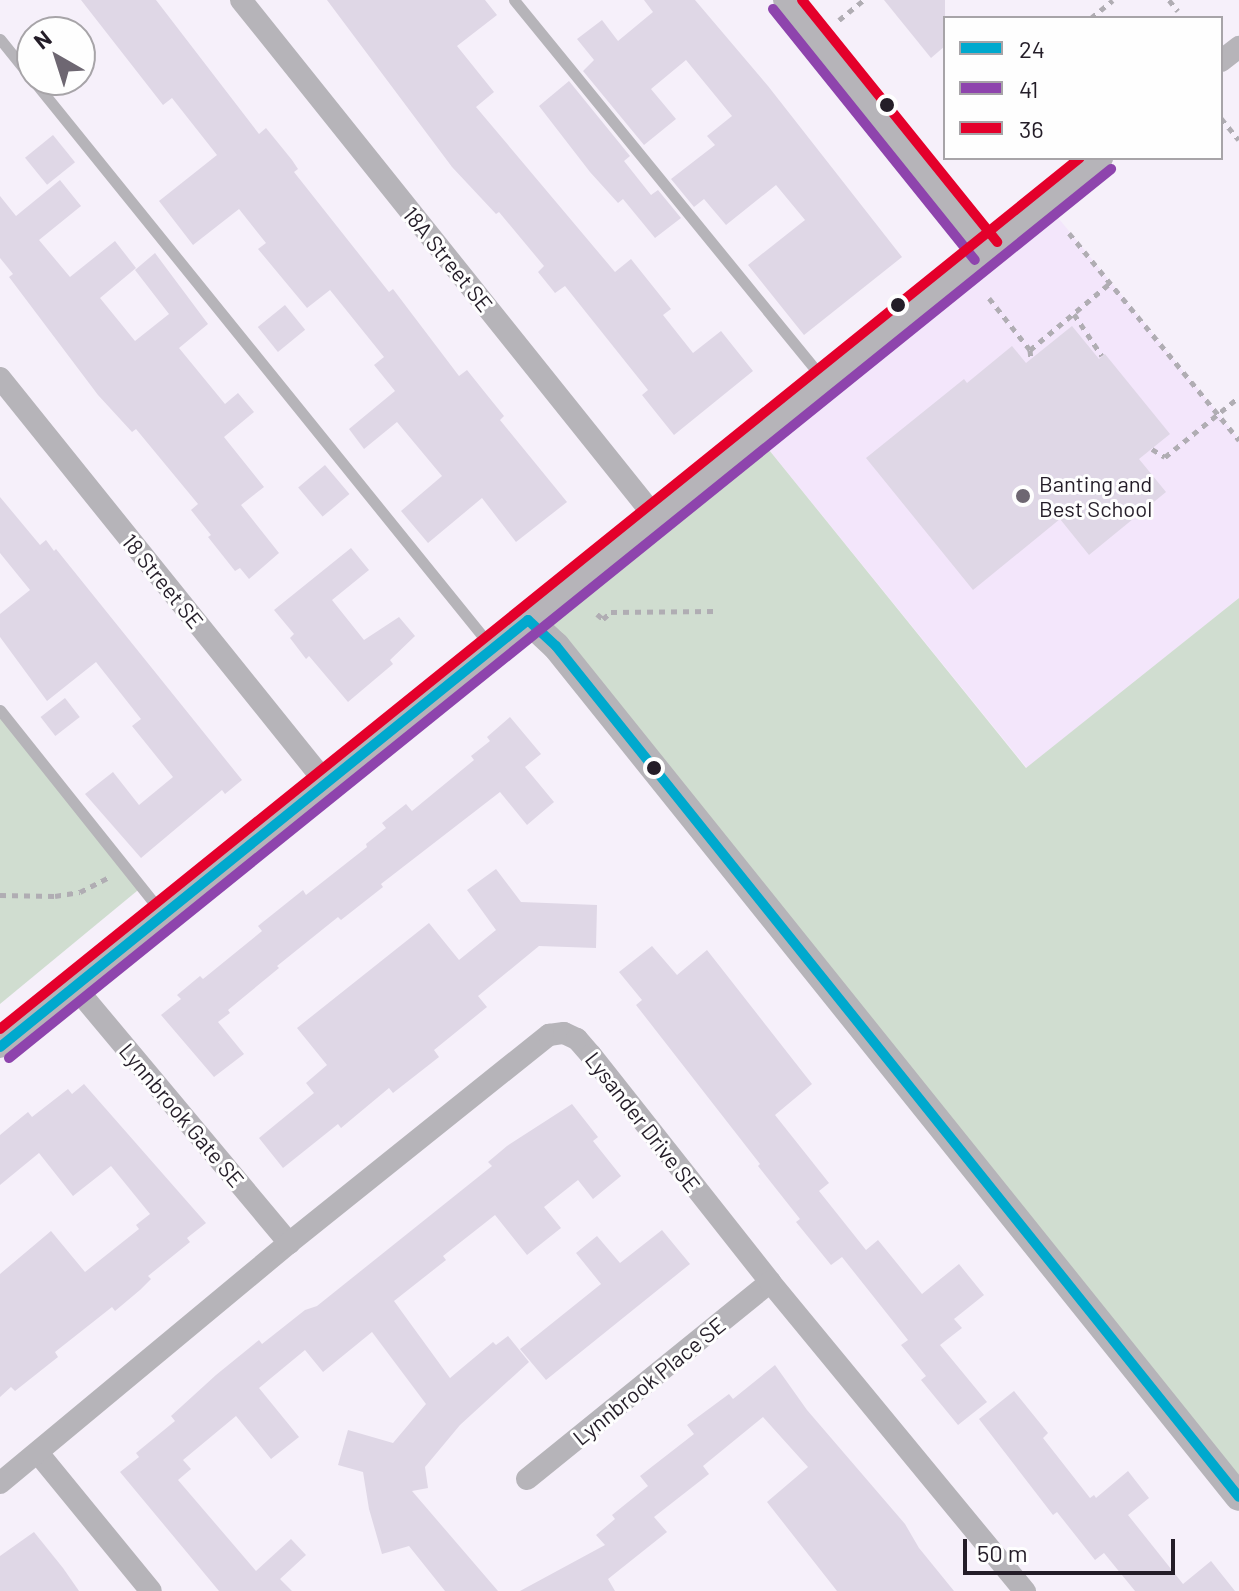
<!DOCTYPE html>
<style>
body{margin:0}
#map{position:relative;width:1239px;height:1591px;overflow:hidden;background:#f6f0fa;font-family:Barlow,sans-serif}
div>[style]{position:absolute}
.built>*{inset:0;background:#f3e6fb}
.green>*{inset:0;background:#d0ddd0}
.building>*{inset:0;background:#dfd7e6;transform-origin:0 0}
.path>*{height:5px;margin-top:-2.5px;transform-origin:0;background:repeating-linear-gradient(90deg,#b0adb3 0 6px,transparent 0 12px)}
.service>*{height:11px;margin:-5.5px;padding:0 5.5px;transform-origin:5.5px;border-radius:5.5px;background:#b6b4b9}
.minor>*{height:22px;margin:-11px;padding:0 11px;transform-origin:11px;border-radius:11px;background:#b6b4b9}
.tertiary>*{height:28px;margin:-14px;padding:0 14px;transform-origin:14px;border-radius:14px;background:#b6b4b9}
.bus-1>*{height:10px;margin:-5px;padding:0 5px;transform-origin:5px;border-radius:5px;background:#00a9ce}
.bus-2>*{height:10px;margin:-5px;padding:0 5px;transform-origin:5px;border-radius:5px;background:#8e44ad}
.bus-3>*{height:10px;margin:-5px;padding:0 5px;transform-origin:5px;border-radius:5px;background:#e4002b}
.dots>*{width:22px;height:22px;translate:-50% -50%;box-sizing:border-box;border:4px solid #fefefe;border-radius:50%}
span{translate:-50% -50%;white-space:nowrap;text-align:center;line-height:1.15;-webkit-text-stroke:6px #fefefe;paint-order:stroke}
.street-label{font-size:22px;color:#241d28}
.poi-label{font-size:22px;color:#241d28}
.left{translate:0 -50%;text-align:left}
.legend{position:absolute;left:943px;top:16px;width:280px;height:144px;box-sizing:border-box;background:#fefefe;border:2px solid #a7a4a8;margin:0;padding:10px 14px;list-style:none;font-size:24px;color:#241d28}
.legend li{display:flex;align-items:center;gap:16px;height:40px}
.legend b{width:40px;border:2px solid #a7a4a8}
.north{position:absolute;left:16px;top:16px;width:80px;height:80px;box-sizing:border-box;background:#fefefe;border:2px solid #a7a4a8;border-radius:50%;rotate:321deg;font-size:22px;font-weight:700;line-height:32px;text-align:center;color:#241d28}
.north::after{content:'';display:block;margin:auto;width:28px;height:36px;background:#6e6772;clip-path:polygon(50% 0,100% 100%,50% 72%,0 100%)}
.scale{position:absolute;left:963px;top:1539px;width:212px;height:36px;box-sizing:border-box;border:4px solid #241d28;border-top:0;padding-left:10px;font-size:24px;line-height:28px;white-space:nowrap;color:#241d28;-webkit-text-stroke:6px #fefefe;paint-order:stroke}
</style>
<div id="map">
<div class="built">
<i style="clip-path:polygon(1046px 203px,1239px 439px,1239px 598px,1027px 768px,757px 435px)"></i>
</div>
<div class="green">
<i style="clip-path:polygon(757px 435px,1026px 768px,1239px 598px,1239px 1497px,528px 620px)"></i>
<i style="clip-path:polygon(0 709px,143px 886px,0 1004px)"></i>
</div>
<div class="building">
<i style="clip-path:polygon(81px 0,156px 0,259px 134px,266px 128px,292px 160px,298px 169px,294px 172px,389px 292px,393px 289px,459px 376px,467px 370px,487px 395px,504px 416px,500px 420px,567px 502px,516px 542px,482px 498px,428px 543px,401px 511px,442px 476px,397px 422px,364px 449px,349px 429px,395px 391px,374px 365px,384px 357px,330px 290px,307px 308px,258px 249px,266px 243px,239px 209px,193px 245px,159px 201px,217px 155px,172px 98px,163px 105px)"></i>
<i style="clip-path:polygon(327px 0,485px 0,497px 15px,457px 46px,494px 92px,476px 107px,615px 272px,631px 259px,671px 309px,663px 315px,693px 353px,721px 331px,753px 371px,674px 435px,642px 395px,648px 390px,565px 286px,555px 293px,538px 272px,544px 266px,499px 212px,496px 214px,452px 167px)"></i>
<i style="clip-path:polygon(644px 0,695px 0,768px 86px,902px 257px,804px 335px,748px 265px,805px 220px,776px 185px,726px 225px,704px 199px,694px 207px,671px 179px,715px 145px,707px 136px,732px 116px,686px 60px,651px 89px,676px 119px,644px 145px,583px 71px,594px 60px,577px 39px,602px 20px,618px 41px,653px 12px)"></i>
<i style="clip-path:polygon(884px 0,945px 0,945px 46px,931px 58px)"></i>
<i style="clip-path:polygon(569px 81px,630px 156px,624px 161px,651px 195px,658px 190px,681px 218px,655px 238px,623px 199px,618px 203px,590px 172px,539px 106px)"></i>
<i style="left:53px;top:135px;width:35px;height:36px;rotate:51deg"></i>
<i style="clip-path:polygon(60px 180px,81px 206px,39px 240px,70px 277px,115px 241px,136px 268px,100px 298px,135px 341px,169px 314px,135px 270px,155px 253px,208px 324px,179px 348px,225px 404px,238px 393px,254px 412px,224px 437px,264px 487px,241px 505px,279px 553px,249px 579px,240px 568px,235px 571px,208px 537px,211px 535px,191px 510px,198px 504px,136px 429px,132px 432px,98px 395px,9px 277px,13px 274px,0 258px,0 196px,16px 216px)"></i>
<i style="left:285px;top:305px;width:32px;height:35px;rotate:51deg"></i>
<i style="clip-path:polygon(1072px 326px,1099px 359px,1105px 354px,1170px 434px,1139px 459px,1166px 492px,1089px 555px,1060px 519px,973px 590px,866px 458px,964px 379px,967px 383px,1012px 346px,1026px 363px)"></i>
<i style="left:325px;top:465px;width:38px;height:35px;rotate:50deg"></i>
<i style="clip-path:polygon(0 497px,40px 545px,46px 540px,54px 551px,56px 549px,242px 780px,225px 794px,222px 790px,141px 858px,85px 794px,113px 772px,139px 805px,173px 777px,132px 726px,141px 719px,96px 662px,47px 701px,0 637px,0 614px,30px 590px,0 553px)"></i>
<i style="clip-path:polygon(351px 548px,369px 570px,332px 600px,364px 640px,399px 617px,415px 636px,390px 660px,393px 664px,348px 702px,309px 656px,306px 659px,290px 638px,294px 634px,274px 610px)"></i>
<i style="left:65px;top:698px;width:24px;height:31px;rotate:52deg"></i>
<i style="clip-path:polygon(510px 717px,541px 754px,525px 767px,554px 802px,527px 825px,500px 792px,381px 884px,383px 887px,341px 920px,338px 917px,277px 966px,279px 968px,228px 1010px,230px 1013px,218px 1022px,244px 1054px,214px 1077px,161px 1015px,181px 999px,177px 995px,200px 976px,203px 979px,262px 931px,258px 926px,303px 890px,306px 895px,367px 847px,366px 844px,386px 828px,382px 823px,406px 804px,412px 811px,474px 760px,471px 756px,490px 741px,487px 737px)"></i>
<i style="clip-path:polygon(496px 869px,521px 902px,597px 905px,596px 948px,539px 946px,478px 996px,487px 1007px,434px 1050px,439px 1057px,393px 1093px,389px 1088px,341px 1128px,338px 1124px,283px 1168px,259px 1138px,314px 1093px,306px 1083px,327px 1065px,297px 1028px,429px 923px,459px 960px,496px 930px,467px 890px)"></i>
<i style="clip-path:polygon(652px 946px,677px 975px,707px 950px,812px 1084px,775px 1115px,829px 1183px,819px 1191px,866px 1250px,878px 1240px,922px 1294px,959px 1264px,984px 1295px,954px 1319px,962px 1328px,940px 1345px,987px 1402px,958px 1425px,921px 1380px,926px 1376px,901px 1345px,908px 1340px,842px 1257px,831px 1265px,796px 1222px,800px 1219px,758px 1166px,760px 1164px,636px 1005px,642px 1000px,619px 972px)"></i>
<i style="clip-path:polygon(84px 1084px,206px 1223px,187px 1238px,190px 1242px,148px 1276px,151px 1279px,140px 1290px,115px 1311px,112px 1307px,55px 1352px,58px 1357px,15px 1391px,11px 1387px,0 1397px,0 1274px,51px 1231px,85px 1272px,139px 1229px,136px 1225px,150px 1214px,111px 1166px,73px 1196px,39px 1153px,0 1185px,0 1135px,28px 1112px,32px 1117px,68px 1089px,72px 1094px)"></i>
<i style="clip-path:polygon(572px 1104px,598px 1137px,593px 1141px,621px 1176px,593px 1199px,578px 1180px,544px 1207px,561px 1228px,527px 1255px,495px 1215px,443px 1256px,446px 1260px,394px 1301px,450px 1378px,493px 1342px,496px 1345px,508px 1336px,529px 1362px,460px 1425px,425px 1467px,428px 1488px,412px 1491px,498px 1591px,445px 1591px,409px 1546px,382px 1554px,369px 1509px,363px 1472px,338px 1465px,348px 1430px,393px 1443px,426px 1404px,372px 1332px,323px 1372px,305px 1350px,259px 1388px,299px 1437px,271px 1459px,236px 1416px,183px 1460px,191px 1469px,178px 1480px,256px 1571px,291px 1539px,306px 1555px,280px 1579px,292px 1591px,219px 1591px,120px 1472px,139px 1457px,136px 1453px,175px 1421px,171px 1416px,216px 1375px,259px 1340px,262px 1344px,305px 1310px,317px 1306px,492px 1166px,488px 1162px,507px 1146px)"></i>
<i style="clip-path:polygon(662px 1230px,690px 1264px,546px 1380px,520px 1349px,601px 1284px,576px 1253px,597px 1236px,620px 1263px)"></i>
<i style="clip-path:polygon(775px 1365px,807px 1410px,905px 1524px,919px 1548px,954px 1591px,837px 1591px,767px 1502px,808px 1467px,763px 1417px,703px 1466px,709px 1474px,654px 1517px,667px 1532px,608px 1579px,615px 1591px,520px 1591px,605px 1545px,596px 1535px,615px 1519px,612px 1515px,648px 1486px,640px 1476px,694px 1434px,687px 1425px,729px 1394px,733px 1399px)"></i>
<i style="clip-path:polygon(1014px 1391px,1048px 1433px,1043px 1438px,1090px 1498px,1094px 1495px,1096px 1498px,1128px 1471px,1149px 1498px,1128px 1515px,1183px 1584px,1211px 1561px,1235px 1591px,1135px 1591px,1104px 1553px,1095px 1560px,1057px 1512px,1053px 1515px,979px 1419px)"></i>
<i style="clip-path:polygon(34px 1532px,63px 1568px,79px 1591px,0 1591px,0 1556px)"></i>
</div>
<div class="path">
<i style="left:1169px;top:0;width:14px;rotate:51deg"></i>
<i style="left:1091px;top:18px;width:28px;rotate:-39deg"></i>
<i style="left:839px;top:20px;width:32px;rotate:-39deg"></i>
<i style="left:1221px;top:118px;width:28px;rotate:51deg"></i>
<i style="left:1069px;top:233px;width:268px;rotate:50.6deg"></i>
<i style="left:989px;top:298px;width:66px;rotate:51.7deg"></i>
<i style="left:1030px;top:350px;width:9px;rotate:84deg"></i>
<i style="left:1074px;top:314px;width:50px;rotate:56.3deg"></i>
<i style="left:1030px;top:350px;width:104px;rotate:-39.9deg"></i>
<i style="left:1152px;top:449px;width:15px;rotate:32deg"></i>
<i style="left:1165px;top:457px;width:95px;rotate:-39deg"></i>
<i style="left:597px;top:614px;width:8px;rotate:40deg"></i>
<i style="left:603px;top:619px;width:11px;rotate:-41deg"></i>
<i style="left:611px;top:612px;width:105px;rotate:-0.5deg"></i>
<i style="left:0;top:895px;width:55px;rotate:1deg"></i>
<i style="left:55px;top:896px;width:25px;rotate:-9deg"></i>
<i style="left:80px;top:892px;width:34px;rotate:-27deg"></i>
</div>
<div class="service">
<i style="left:514px;top:0;width:492px;rotate:50.8deg"></i>
<i style="left:0;top:39px;width:51px;rotate:51.3deg"></i>
<i style="left:33px;top:80px;width:732px;rotate:51.05deg"></i>
<i style="left:0;top:710px;width:261px;rotate:51.4deg"></i>
</div>
<div class="minor">
<i style="left:241px;top:0;width:662px;rotate:51.31deg"></i>
<i style="left:784px;top:0;width:322px;rotate:51.2deg"></i>
<i style="left:1221px;top:61px;width:23px;rotate:-38deg"></i>
<i style="left:0;top:378px;width:520px;rotate:51.17deg"></i>
<i style="left:75px;top:987px;width:334px;rotate:50.1deg"></i>
<i style="left:0;top:1047px;width:1416px;rotate:-38.89deg"></i>
<i style="left:38px;top:1453px;width:178px;rotate:50.7deg"></i>
<i style="left:527px;top:1479px;width:313px;rotate:-39deg"></i>
<i style="left:0;top:1483px;width:376px;rotate:-39.7deg"></i>
<i style="left:289px;top:1243px;width:333px;rotate:-38.7deg"></i>
<i style="left:549px;top:1035px;width:15px;rotate:-8deg"></i>
<i style="left:564px;top:1033px;width:14px;rotate:25deg"></i>
<i style="left:577px;top:1039px;width:21px;rotate:49deg"></i>
<i style="left:591px;top:1055px;width:289px;rotate:51.7deg"></i>
<i style="left:770px;top:1282px;width:401px;rotate:50.5deg"></i>
</div>
<div class="tertiary">
<i style="left:528px;top:620px;width:38px;rotate:43deg"></i>
<i style="left:556px;top:646px;width:1091px;rotate:51.25deg"></i>
</div>
<div class="bus-1">
<i style="left:528px;top:620px;width:38px;rotate:43deg"></i>
<i style="left:556px;top:646px;width:1091px;rotate:51.25deg"></i>
<i style="left:0;top:1047px;width:679px;rotate:-38.96deg"></i>
</div>
<div class="bus-2">
<i style="left:773px;top:9px;width:322px;rotate:51.2deg"></i>
<i style="left:9px;top:1058px;width:1416px;rotate:-38.89deg"></i>
</div>
<div class="bus-3">
<i style="left:802px;top:0;width:311px;rotate:51.1deg"></i>
<i style="left:0;top:1029px;width:1387px;rotate:-38.89deg"></i>
</div>
<div class="dots">
<i style="left:887px;top:105px;background:#241d28"></i>
<i style="left:898px;top:305px;background:#241d28"></i>
<i style="left:1023px;top:496px;background:#6e6772"></i>
<i style="left:654px;top:768px;background:#241d28"></i>
</div>
<div class="street-label">
<span style="left:448px;top:259px;rotate:51deg">18A Street SE</span>
<span style="left:163px;top:581px;rotate:51deg">18 Street SE</span>
<span style="left:182px;top:1115px;rotate:50deg">Lynnbrook Gate SE</span>
<span style="left:643px;top:1122px;rotate:52deg">Lysander Drive SE</span>
<span style="left:649px;top:1381px;rotate:-39deg">Lynnbrook Place SE</span>
</div>
<div class="poi-label">
<span class="left" style="left:1039px;top:496px">Banting and<br>Best School</span>
</div>
<ul class="legend">
<li><b style="height:10px;background:#00a9ce"></b>24</li>
<li><b style="height:10px;background:#8e44ad"></b>41</li>
<li><b style="height:10px;background:#e4002b"></b>36</li>
</ul>
<div class="north">N</div>
<div class="scale">50 m</div>
</div>
